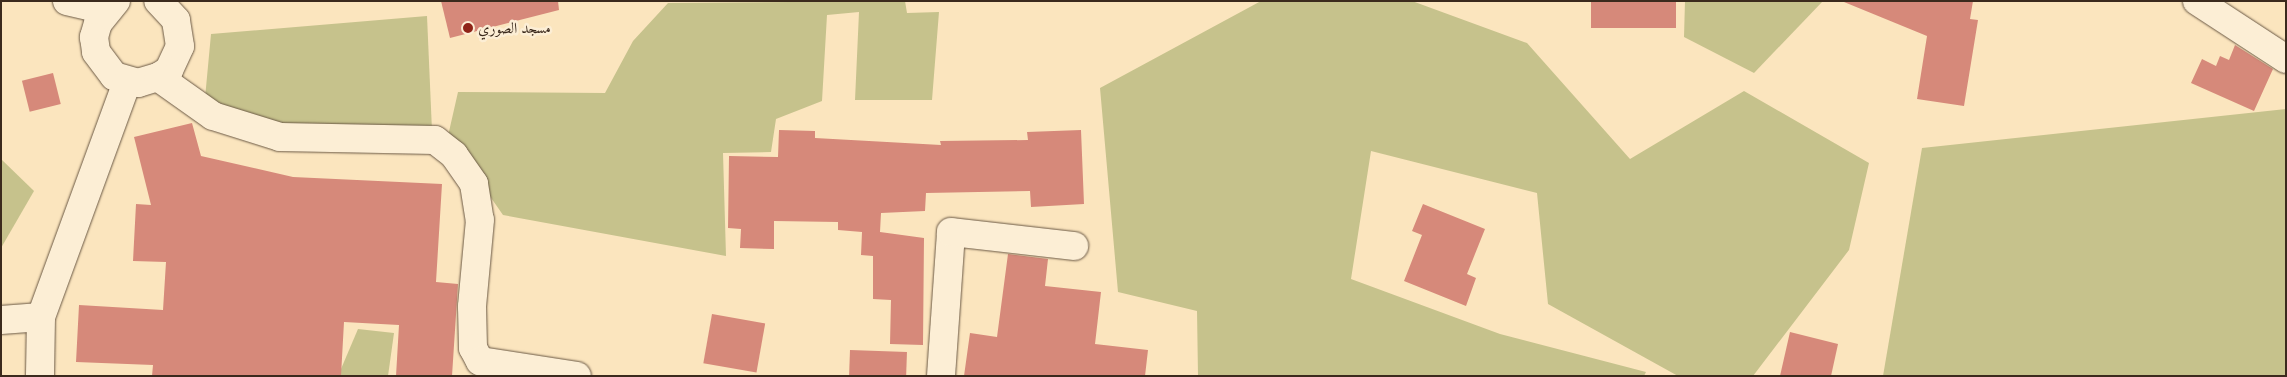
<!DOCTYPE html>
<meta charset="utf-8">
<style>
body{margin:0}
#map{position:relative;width:2287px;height:377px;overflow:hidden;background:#fbe5be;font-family:"Libre Caslon Text",Amiri,serif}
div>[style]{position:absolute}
.green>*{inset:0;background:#c6c28c}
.building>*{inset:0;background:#d6897a;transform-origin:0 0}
.roads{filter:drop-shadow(0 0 1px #6b5945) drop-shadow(0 0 1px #6b5945)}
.minor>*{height:28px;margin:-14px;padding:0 14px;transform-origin:14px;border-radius:14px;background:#fceed5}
.dots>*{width:14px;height:14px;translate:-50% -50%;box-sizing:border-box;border:2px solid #fceed5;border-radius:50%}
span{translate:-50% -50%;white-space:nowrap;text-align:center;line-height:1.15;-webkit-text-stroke:5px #fceed5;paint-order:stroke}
.poi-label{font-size:15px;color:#3b2a1d}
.left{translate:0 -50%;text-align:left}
.frame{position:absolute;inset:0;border:2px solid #3b2a1d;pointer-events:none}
</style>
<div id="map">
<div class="green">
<i style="clip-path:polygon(905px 1px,907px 13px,939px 12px,932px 100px,855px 100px,859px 12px,827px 15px,822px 101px,776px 119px,771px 152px,723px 153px,726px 256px,503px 215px,448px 136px,458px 92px,605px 93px,633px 41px,668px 3px)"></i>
<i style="clip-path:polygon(1261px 1px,1412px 1px,1527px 43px,1630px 159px,1744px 91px,1869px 163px,1849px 250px,1753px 376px,1678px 376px,1548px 304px,1537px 193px,1371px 151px,1351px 279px,1500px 334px,1646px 372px,1644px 376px,1198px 376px,1197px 311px,1118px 292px,1100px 88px)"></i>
<i style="clip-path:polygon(1685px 1px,1823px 1px,1754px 73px,1684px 37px)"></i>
<i style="clip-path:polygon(427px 16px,432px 131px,278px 127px,205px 98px,211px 34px)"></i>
<i style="clip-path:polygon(2286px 109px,2286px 376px,1883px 376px,1922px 148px)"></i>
<i style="clip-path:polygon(1px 159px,34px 191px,1px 248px)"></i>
<i style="clip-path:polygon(358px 329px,394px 333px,388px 376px,338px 376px)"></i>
</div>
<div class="building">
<i style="clip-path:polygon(441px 1px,558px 1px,559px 10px,450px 38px)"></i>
<i style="left:1591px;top:1px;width:85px;height:27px"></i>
<i style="clip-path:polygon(1973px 1px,1970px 19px,1978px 20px,1964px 106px,1917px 99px,1927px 36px,1844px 2px)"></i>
<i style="clip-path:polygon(2235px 45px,2273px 69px,2254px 111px,2191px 83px,2202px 59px,2216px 66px,2220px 56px,2229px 60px)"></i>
<i style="left:53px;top:73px;width:32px;height:32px;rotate:76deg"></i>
<i style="clip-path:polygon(192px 123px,201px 156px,293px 177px,442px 184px,436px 282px,458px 284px,452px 376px,396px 376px,399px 325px,344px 322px,341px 376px,152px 376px,153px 365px,76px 362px,79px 305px,163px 310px,166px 262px,133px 261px,136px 204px,151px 205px,134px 137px)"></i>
<i style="clip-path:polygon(779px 130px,815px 131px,815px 138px,941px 145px,940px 141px,1028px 140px,1027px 132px,1081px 130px,1084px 204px,1031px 207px,1030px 191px,926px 193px,925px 211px,881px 213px,880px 232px,924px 238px,923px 345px,890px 344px,891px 300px,873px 299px,873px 256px,861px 255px,862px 232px,838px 230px,838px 222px,774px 221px,774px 249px,740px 248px,741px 229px,728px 228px,729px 156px,778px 157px)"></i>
<i style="clip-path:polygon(1423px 204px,1485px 229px,1467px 274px,1476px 278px,1466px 306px,1404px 281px,1422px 235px,1412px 231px)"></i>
<i style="clip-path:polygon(1008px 254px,1048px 259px,1045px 286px,1101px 292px,1095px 344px,1148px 350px,1145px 376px,964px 376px,970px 333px,997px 337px)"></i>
<i style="left:712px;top:314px;width:54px;height:50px;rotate:10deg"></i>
<i style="clip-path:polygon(1790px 332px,1838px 344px,1831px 376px,1780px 376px)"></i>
<i style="left:850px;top:350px;width:57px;height:26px;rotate:2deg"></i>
</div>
<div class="roads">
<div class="minor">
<i style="left:67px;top:1px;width:40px;rotate:13deg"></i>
<i style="left:116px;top:1px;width:28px;rotate:129deg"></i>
<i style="left:98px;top:23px;width:15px;rotate:106deg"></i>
<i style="left:94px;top:37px;width:15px;rotate:82deg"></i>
<i style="left:96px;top:52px;width:30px;rotate:53deg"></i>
<i style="left:114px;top:76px;width:25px;rotate:16deg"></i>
<i style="left:138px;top:83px;width:21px;rotate:-17deg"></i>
<i style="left:158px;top:77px;width:13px;rotate:-32deg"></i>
<i style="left:169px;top:70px;width:26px;rotate:-65deg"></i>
<i style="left:180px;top:46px;width:26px;rotate:-99deg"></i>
<i style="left:176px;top:20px;width:26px;rotate:-133deg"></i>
<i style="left:2197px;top:1px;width:106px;rotate:33.1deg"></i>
<i style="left:158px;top:77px;width:67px;rotate:35.3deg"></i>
<i style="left:213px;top:116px;width:70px;rotate:17.4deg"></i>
<i style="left:280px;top:137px;width:155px;rotate:1.1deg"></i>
<i style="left:435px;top:140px;width:24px;rotate:38deg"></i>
<i style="left:454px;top:155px;width:35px;rotate:55deg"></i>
<i style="left:474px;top:184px;width:36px;rotate:81deg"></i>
<i style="left:480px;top:220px;width:87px;rotate:95.3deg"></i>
<i style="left:472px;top:307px;width:41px;rotate:88.6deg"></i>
<i style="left:473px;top:348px;width:15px;rotate:62deg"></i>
<i style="left:480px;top:361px;width:98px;rotate:8.8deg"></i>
<i style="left:41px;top:317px;width:250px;rotate:-69.9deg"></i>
<i style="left:1px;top:320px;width:40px;rotate:-4.3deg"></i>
<i style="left:41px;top:317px;width:59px;rotate:91deg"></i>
<i style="left:941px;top:376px;width:144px;rotate:-86deg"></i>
<i style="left:951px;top:232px;width:124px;rotate:6.5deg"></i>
</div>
</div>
<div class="dots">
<i style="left:468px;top:28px;background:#8f2418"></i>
</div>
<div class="poi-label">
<span class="left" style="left:478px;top:28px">مسجد الصوري</span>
</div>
<div class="frame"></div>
</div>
